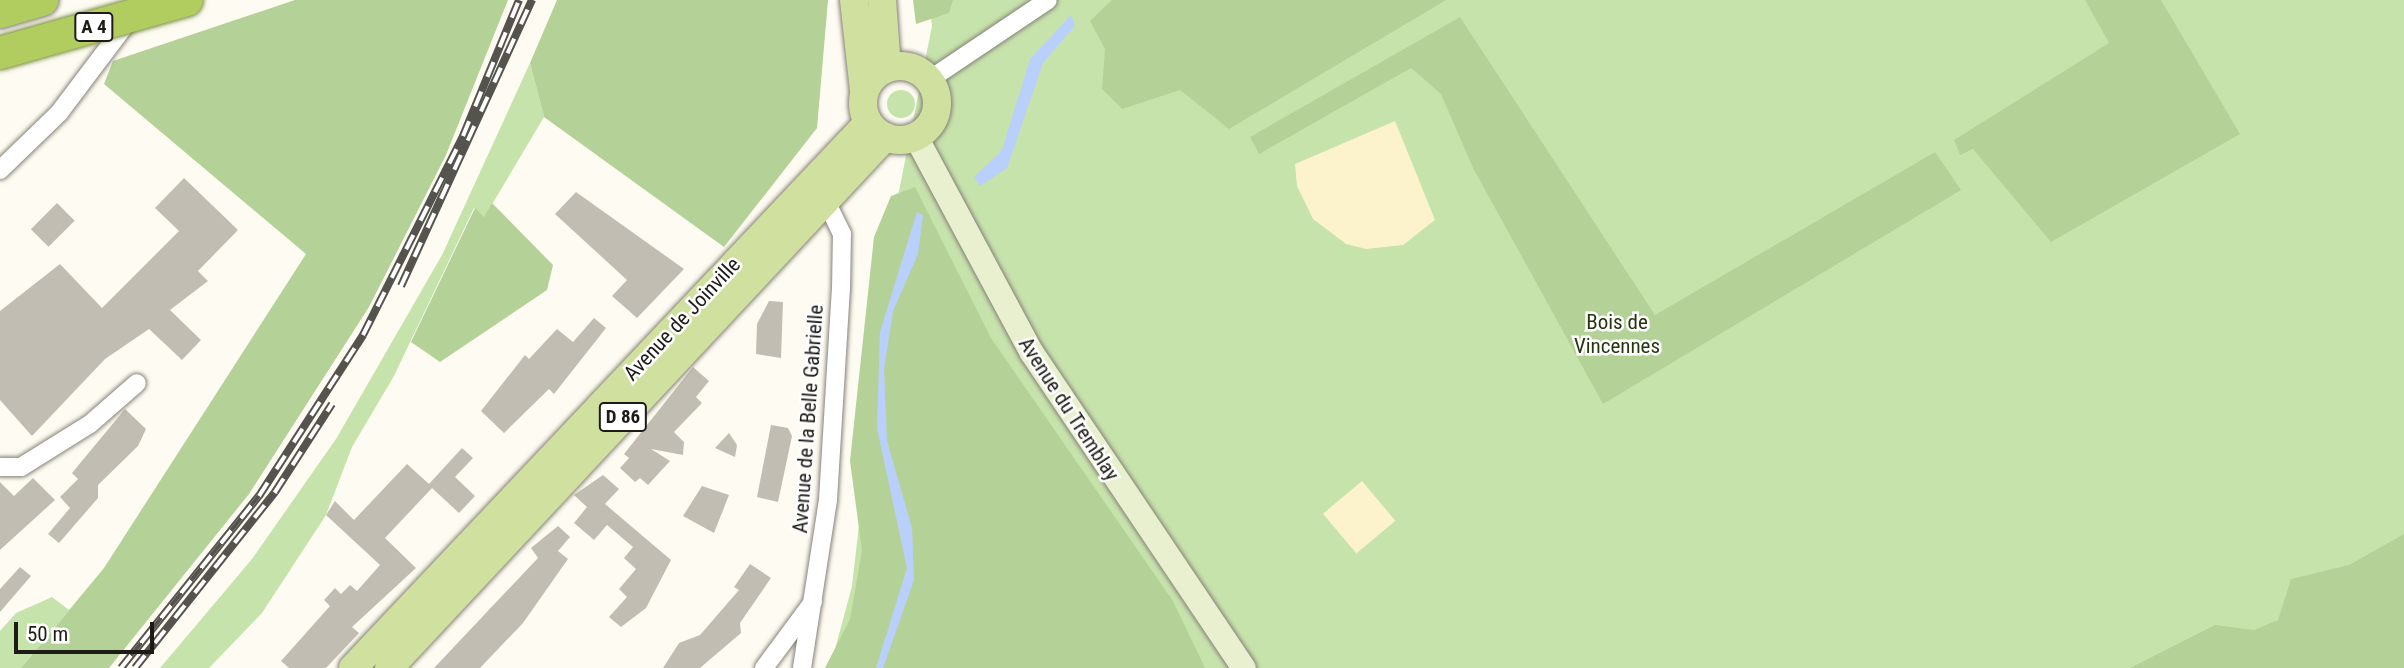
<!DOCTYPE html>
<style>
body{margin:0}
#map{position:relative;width:2404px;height:668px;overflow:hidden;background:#fefbf2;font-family:"Roboto Condensed",sans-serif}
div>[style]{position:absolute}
.green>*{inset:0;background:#c7e3ac}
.round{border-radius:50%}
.forest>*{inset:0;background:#b4d298}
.sand>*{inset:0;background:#fcf2cc;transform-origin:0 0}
.water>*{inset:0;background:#b9d0fd}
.pier>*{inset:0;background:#fefbf2}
.building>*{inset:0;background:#c1bdb2;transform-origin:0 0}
.roads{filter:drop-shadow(0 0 2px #868278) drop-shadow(0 0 2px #868278)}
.minor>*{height:18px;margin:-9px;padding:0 9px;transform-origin:9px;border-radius:9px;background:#fff}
.secondary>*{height:24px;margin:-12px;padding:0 12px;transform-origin:12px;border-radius:12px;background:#e8f0cf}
.primary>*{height:28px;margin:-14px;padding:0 14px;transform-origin:14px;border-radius:14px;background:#d0e19f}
.primary>.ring{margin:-14px;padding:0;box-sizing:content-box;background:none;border:28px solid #d0e19f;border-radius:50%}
.motorway>*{height:32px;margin:-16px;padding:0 16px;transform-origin:16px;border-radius:16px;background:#b1cd5f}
.rail>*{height:8px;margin-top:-4px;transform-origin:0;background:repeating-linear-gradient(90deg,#fff 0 16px,#55534d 0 32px);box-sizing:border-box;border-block:2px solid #55534d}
.bridges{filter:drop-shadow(0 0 2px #7d8f45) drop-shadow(0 0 2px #7d8f45)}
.motorway-bridge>*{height:32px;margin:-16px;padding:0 16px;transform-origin:16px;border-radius:16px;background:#b1cd5f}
span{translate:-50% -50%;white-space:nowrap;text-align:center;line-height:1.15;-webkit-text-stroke:5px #fff;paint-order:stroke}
.shield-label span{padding:2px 5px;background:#fff;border:2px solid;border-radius:5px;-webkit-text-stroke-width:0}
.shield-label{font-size:19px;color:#1c1b16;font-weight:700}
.street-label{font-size:21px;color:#1c1b16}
.park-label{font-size:21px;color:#23360c}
.scale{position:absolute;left:14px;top:622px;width:140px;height:32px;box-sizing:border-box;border:4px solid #1c1b16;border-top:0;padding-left:9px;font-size:21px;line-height:24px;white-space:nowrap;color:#1c1b16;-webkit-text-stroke:5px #fff;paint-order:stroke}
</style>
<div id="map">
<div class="green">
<i style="clip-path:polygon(929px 0,2404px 0,2404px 668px,830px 668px,852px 586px,895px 211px,932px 26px)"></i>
<i style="clip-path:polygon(530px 63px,544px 117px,484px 218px,474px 208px,394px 376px,352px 447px,326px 515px,262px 613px,209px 668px,160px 668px,252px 559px,336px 439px,442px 255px)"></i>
<i class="round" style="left:887px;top:90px;width:28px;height:28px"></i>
<i style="clip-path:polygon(52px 597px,69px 610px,21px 668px,0 668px,0 631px,16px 613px)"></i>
</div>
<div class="forest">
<i style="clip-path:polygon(295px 0,508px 0,446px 155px,369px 307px,249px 494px,109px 668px,21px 668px,104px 568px,306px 254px,104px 84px,113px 61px)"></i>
<i style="clip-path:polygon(557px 0,828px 0,817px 128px,724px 247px,544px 117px,530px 63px)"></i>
<i style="clip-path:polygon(913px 0,953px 0,949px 13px,916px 24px)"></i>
<i style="clip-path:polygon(1112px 0,1446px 0,1229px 129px,1180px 90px,1122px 109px,1102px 89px,1105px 49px,1090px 21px)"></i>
<i style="clip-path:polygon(2085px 0,2161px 0,2240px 134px,2051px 242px,1973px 149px,1960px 155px,1954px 140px,2109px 43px)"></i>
<i style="clip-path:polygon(1460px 17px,1655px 315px,1935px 152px,1961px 190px,1603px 404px,1473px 168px,1441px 94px,1411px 68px,1259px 154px,1250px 137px)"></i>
<i style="clip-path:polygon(915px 187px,991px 338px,1173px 601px,1205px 668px,825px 668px,850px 619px,862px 551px,850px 461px,874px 237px,891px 196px)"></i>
<i style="clip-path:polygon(492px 203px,553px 265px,547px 290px,440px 362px,411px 342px,475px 208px,484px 217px)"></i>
<i style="clip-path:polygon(2404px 534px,2404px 668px,2130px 668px,2215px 625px,2254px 630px,2278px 620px,2291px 579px,2349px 565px)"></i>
</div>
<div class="sand">
<i style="clip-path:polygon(1395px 121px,1435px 220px,1403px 245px,1366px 249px,1346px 244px,1313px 219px,1297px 186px,1295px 164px)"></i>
<i style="left:1362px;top:481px;width:52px;height:51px;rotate:50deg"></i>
</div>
<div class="water">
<i style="clip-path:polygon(1071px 15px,1075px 26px,1043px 63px,1007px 168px,980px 186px,974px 177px,1002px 150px,1030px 59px)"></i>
<i style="clip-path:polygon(917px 212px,923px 215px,918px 254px,893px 311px,884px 369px,887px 441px,912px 528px,914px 580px,883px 668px,876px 668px,907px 568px,877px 428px,880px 332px)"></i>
</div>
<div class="pier">
<i style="clip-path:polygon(0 0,103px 0,46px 80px,0 92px)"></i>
</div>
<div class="building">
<i style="clip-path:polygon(184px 178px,238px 230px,198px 271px,208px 281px,170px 310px,201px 340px,182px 360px,149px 329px,105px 359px,32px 436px,0 400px,0 311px,60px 264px,102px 308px,179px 231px,155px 208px)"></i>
<i style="clip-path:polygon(576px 192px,684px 269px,637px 318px,612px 296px,627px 280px,555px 214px)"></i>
<i style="left:57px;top:203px;width:25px;height:37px;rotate:45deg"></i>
<i style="clip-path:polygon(769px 301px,783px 302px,781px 358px,756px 354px,757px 324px)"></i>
<i style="clip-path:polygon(594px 318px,606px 328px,554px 394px,549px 389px,504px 433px,481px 411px,525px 355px,529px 359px,557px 329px,573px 342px)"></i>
<i style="clip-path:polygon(693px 367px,709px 381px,696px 397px,702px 403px,674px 432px,684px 442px,683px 455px,651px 449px,670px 461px,648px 485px,640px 478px,635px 482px,620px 468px,629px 458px,624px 454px)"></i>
<i style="clip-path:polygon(125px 409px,146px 429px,138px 446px,98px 485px,98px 498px,59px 543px,48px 534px,70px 508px,60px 497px,78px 479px,72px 473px)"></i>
<i style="clip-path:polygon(771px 425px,788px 428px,792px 436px,778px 502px,757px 497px)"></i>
<i style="clip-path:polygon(729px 433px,737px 445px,735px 457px,715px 448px)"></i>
<i style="clip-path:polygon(462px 448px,473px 458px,455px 477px,475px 496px,459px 513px,432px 488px,385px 538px,416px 568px,352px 627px,359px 633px,326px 668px,289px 668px,281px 661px,330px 606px,324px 600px,335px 588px,341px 594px,350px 585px,357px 591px,380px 565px,326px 515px,335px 501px,354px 520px,407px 464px,429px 484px)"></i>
<i style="clip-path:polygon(603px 475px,619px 489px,605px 504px,671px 560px,646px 608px,621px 627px,609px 617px,627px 597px,619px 589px,636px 569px,624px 558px,633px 547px,607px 525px,594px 540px,574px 523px,587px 507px,574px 495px)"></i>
<i style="clip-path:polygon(33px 478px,55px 500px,0 550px,0 482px,14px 496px)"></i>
<i style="clip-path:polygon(702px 486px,729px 495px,714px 533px,683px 516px)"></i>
<i style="clip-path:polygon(558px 526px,570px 537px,558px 551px,568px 559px,523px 623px,480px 668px,434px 668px,538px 558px,531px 548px)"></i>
<i style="clip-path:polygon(750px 564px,771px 578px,740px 623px,741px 633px,700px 668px,663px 668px,679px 643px,700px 635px,739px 590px,734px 587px)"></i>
<i style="clip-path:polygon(20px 567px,31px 576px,0 612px,0 589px)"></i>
</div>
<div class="roads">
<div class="minor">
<i style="left:929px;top:80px;width:143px;rotate:-33.9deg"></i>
<i style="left:0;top:170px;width:82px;rotate:-44deg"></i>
<i style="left:59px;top:113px;width:121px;rotate:-53deg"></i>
<i style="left:0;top:467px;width:21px"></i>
<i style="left:21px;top:467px;width:81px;rotate:-31.9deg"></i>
<i style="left:90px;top:424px;width:62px;rotate:-41.1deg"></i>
<i style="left:764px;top:668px;width:82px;rotate:-53.4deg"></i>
<i style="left:802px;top:668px;width:170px;rotate:-81.2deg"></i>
<i style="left:828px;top:500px;width:211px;rotate:-86.5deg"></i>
<i style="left:841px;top:289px;width:55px;rotate:-89deg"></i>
<i style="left:842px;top:234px;width:46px;rotate:-116deg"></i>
</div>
<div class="secondary">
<i style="left:916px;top:137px;width:245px;rotate:61.8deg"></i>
<i style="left:1032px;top:353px;width:380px;rotate:56.1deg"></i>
</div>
<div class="primary">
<i style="left:854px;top:0;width:92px;rotate:83.7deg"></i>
<i style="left:882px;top:0;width:68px;rotate:85.8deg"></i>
<i class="ring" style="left:863px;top:66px;width:46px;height:46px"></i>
<i style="left:353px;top:668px;width:750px;rotate:-46.62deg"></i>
<i style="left:389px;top:668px;width:727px;rotate:-46.95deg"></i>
</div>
<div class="motorway">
<i style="left:0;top:12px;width:44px;rotate:-15.9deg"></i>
</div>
</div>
<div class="rail">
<i style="left:401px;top:286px;width:315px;rotate:-65.4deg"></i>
<i style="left:121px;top:668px;width:221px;rotate:-51.3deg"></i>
<i style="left:259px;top:496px;width:192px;rotate:-57.1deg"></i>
<i style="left:363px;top:335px;width:223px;rotate:-63.3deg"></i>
<i style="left:463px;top:136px;width:147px;rotate:-67.6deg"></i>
<i style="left:135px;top:668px;width:225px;rotate:-51.5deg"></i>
<i style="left:275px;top:492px;width:105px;rotate:-57.1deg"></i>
</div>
<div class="bridges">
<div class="motorway-bridge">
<i style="left:0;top:53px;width:194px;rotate:-15.8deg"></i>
</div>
</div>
<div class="shield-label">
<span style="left:94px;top:27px">A 4</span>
<span style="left:623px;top:417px">D 86</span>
</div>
<div class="street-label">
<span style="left:682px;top:319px;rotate:-47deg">Avenue de Joinville</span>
<span style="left:1069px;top:409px;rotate:57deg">Avenue du Tremblay</span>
<span style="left:808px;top:419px;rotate:-86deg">Avenue de la Belle Gabrielle</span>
</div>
<div class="park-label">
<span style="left:1617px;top:334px">Bois de<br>Vincennes</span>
</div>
<div class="scale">50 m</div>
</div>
